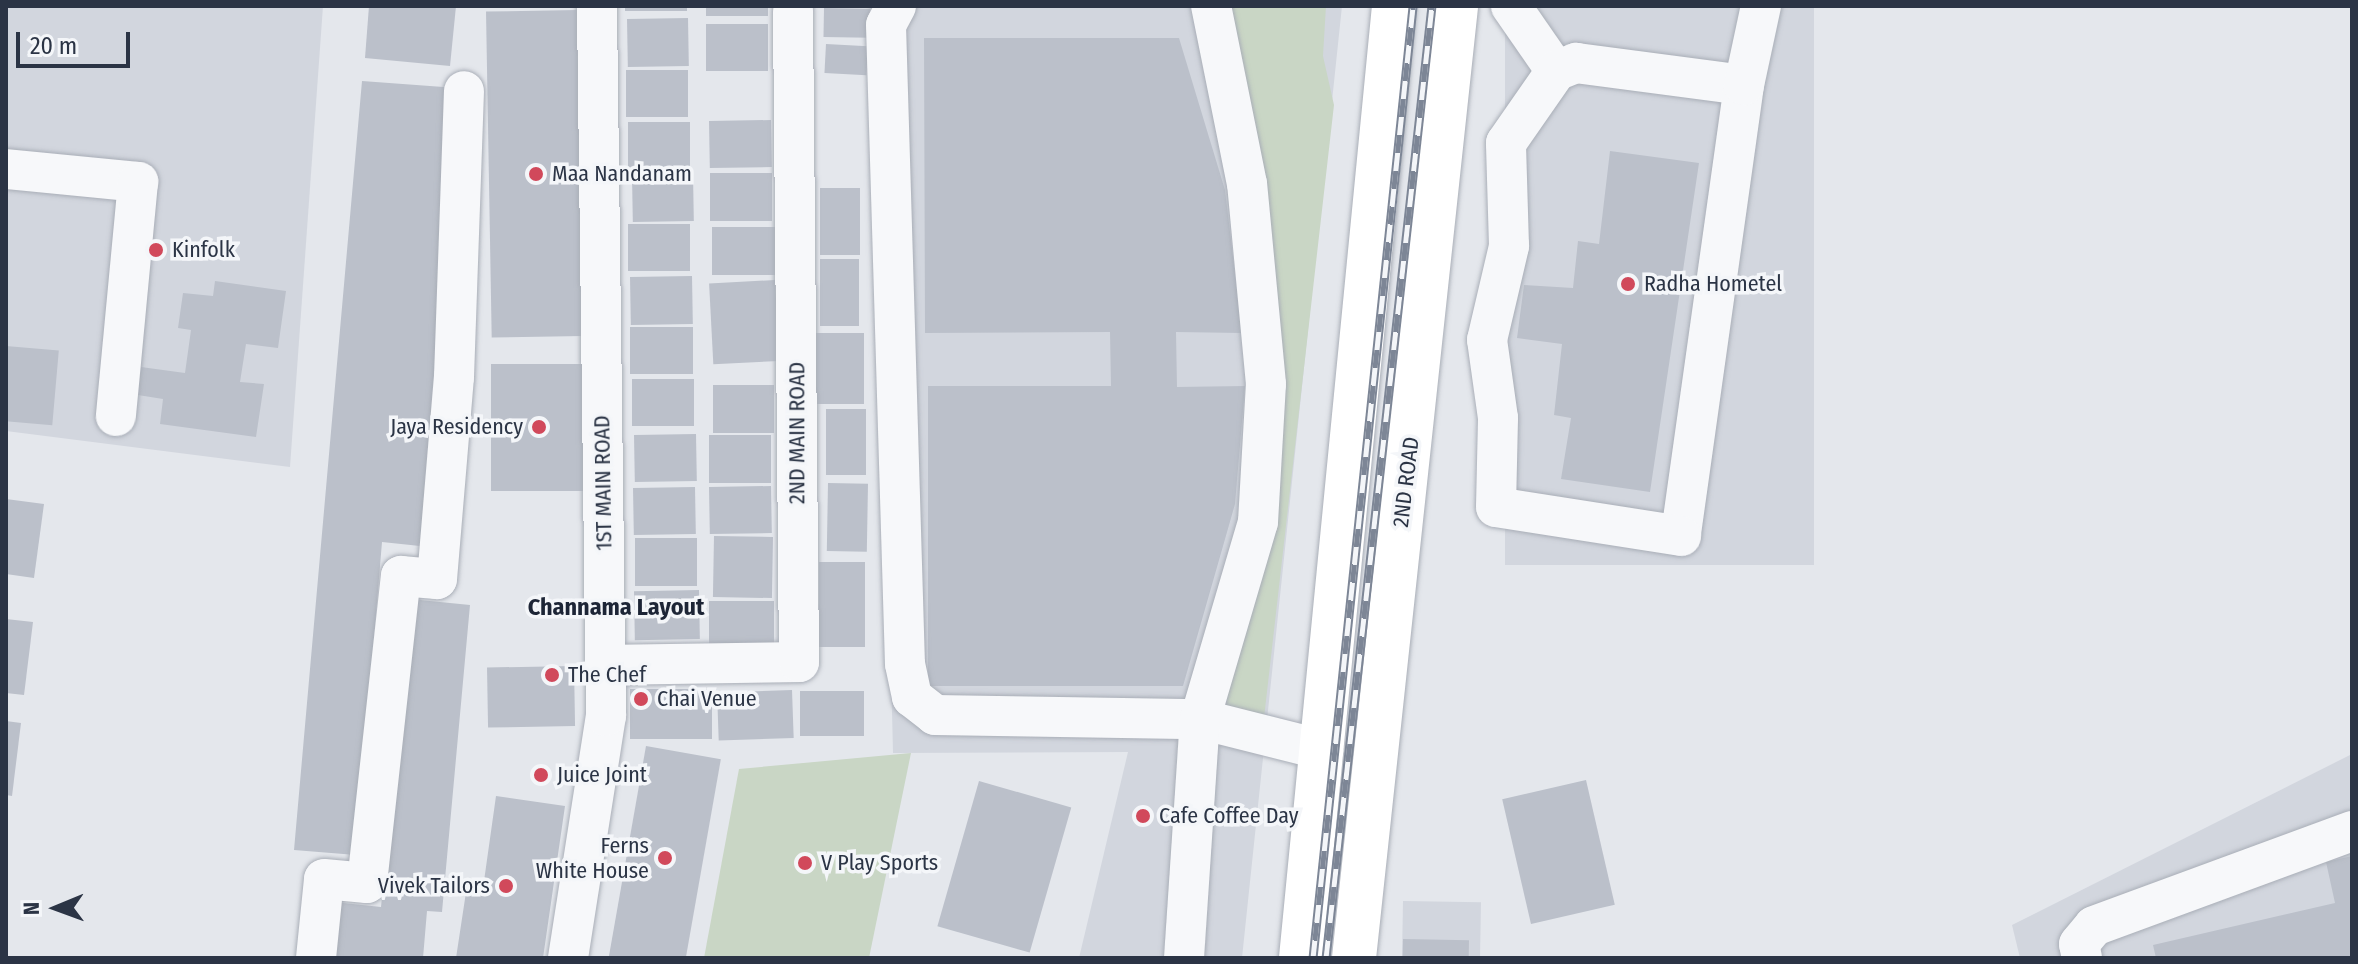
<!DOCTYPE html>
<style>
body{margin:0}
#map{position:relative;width:2358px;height:964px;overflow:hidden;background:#e4e7ec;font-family:"Fira Sans Condensed",sans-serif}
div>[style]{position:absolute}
.built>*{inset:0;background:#d2d6de;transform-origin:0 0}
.green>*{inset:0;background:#c9d6c5}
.building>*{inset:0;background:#bbc0ca;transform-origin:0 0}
.roads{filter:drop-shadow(0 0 2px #a9aeb7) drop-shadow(0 0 2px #a9aeb7)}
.minor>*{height:40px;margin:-20px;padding:0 20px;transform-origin:20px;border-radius:20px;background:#f7f8fa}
.major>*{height:44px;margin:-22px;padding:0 22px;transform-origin:22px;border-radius:22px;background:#fff}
.rail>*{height:9px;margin-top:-4.5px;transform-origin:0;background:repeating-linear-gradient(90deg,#f4f6f9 0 18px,#7d8696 0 36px);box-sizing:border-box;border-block:2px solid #7d8696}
.dots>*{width:22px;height:22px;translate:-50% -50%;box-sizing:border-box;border:4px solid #f4f6f9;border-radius:50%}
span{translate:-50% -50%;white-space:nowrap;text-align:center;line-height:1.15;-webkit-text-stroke:7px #f4f6f9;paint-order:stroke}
.poi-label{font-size:22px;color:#2b3445}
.left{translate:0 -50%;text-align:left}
.right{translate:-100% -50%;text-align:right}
.street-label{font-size:22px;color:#2b3445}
.neighbourhood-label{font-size:24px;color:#1d2536;font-weight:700}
.frame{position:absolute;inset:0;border:8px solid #2b3445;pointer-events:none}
.north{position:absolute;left:16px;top:868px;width:80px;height:80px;-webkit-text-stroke:6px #f4f6f9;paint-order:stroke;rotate:269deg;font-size:22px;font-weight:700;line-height:32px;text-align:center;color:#2b3445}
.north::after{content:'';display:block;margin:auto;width:28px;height:36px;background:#2b3445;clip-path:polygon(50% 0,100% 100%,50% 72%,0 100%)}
.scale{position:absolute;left:16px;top:32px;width:114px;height:36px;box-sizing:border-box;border:4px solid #2b3445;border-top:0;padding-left:10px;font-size:24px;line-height:28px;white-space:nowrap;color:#2b3445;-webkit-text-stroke:6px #f4f6f9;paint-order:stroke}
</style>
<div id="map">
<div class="built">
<i style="clip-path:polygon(6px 6px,323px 6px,290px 467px,6px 431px)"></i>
<i style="clip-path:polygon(875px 6px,1342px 6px,1242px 958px,1079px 958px,1128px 752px,893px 753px)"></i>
<i style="left:1505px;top:6px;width:309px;height:559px"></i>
<i style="clip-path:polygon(2352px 754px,2352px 958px,2020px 958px,2012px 925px)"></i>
<i style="left:1403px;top:901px;width:78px;height:57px;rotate:1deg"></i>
</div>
<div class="green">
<i style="clip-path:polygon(1228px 6px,1326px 6px,1323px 56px,1334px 105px,1264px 718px,1224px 711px,1266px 531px)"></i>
<i style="clip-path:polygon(911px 753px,869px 958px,704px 958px,739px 769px)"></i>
</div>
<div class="building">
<i style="clip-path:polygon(369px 6px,456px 6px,450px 66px,365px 58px)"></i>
<i style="left:625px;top:6px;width:62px;height:5px"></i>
<i style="left:706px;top:6px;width:62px;height:10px"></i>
<i style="left:824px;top:8px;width:46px;height:29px;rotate:1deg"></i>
<i style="left:577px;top:10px;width:326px;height:91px;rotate:89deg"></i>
<i style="left:688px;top:18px;width:48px;height:61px;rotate:89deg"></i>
<i style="left:706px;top:24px;width:62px;height:47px"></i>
<i style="clip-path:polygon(924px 38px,1179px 38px,1225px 190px,1242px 333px,1176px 332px,1177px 387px,1245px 386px,1235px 504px,1183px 686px,928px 686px,928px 386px,1111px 386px,1110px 332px,925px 333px)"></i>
<i style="left:826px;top:44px;width:42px;height:29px;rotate:3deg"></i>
<i style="left:688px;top:70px;width:47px;height:62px;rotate:90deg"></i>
<i style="clip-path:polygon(362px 81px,457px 88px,420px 546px,382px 542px,356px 855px,294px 850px)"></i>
<i style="left:771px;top:120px;width:47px;height:62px;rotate:89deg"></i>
<i style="left:690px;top:122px;width:47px;height:62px;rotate:90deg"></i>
<i style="clip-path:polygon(1610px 151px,1699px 163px,1650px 492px,1561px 479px,1571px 418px,1554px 415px,1562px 344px,1517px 338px,1524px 285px,1573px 288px,1578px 241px,1599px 244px)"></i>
<i style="left:710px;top:173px;width:62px;height:48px"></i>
<i style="left:693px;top:174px;width:47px;height:61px;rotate:89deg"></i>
<i style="left:820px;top:188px;width:40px;height:67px"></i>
<i style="left:690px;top:224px;width:47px;height:62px;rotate:90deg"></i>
<i style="left:712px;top:227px;width:63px;height:48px"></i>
<i style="left:820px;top:259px;width:39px;height:67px"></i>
<i style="left:692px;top:276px;width:48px;height:62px;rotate:89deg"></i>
<i style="left:775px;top:280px;width:81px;height:66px;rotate:87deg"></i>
<i style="clip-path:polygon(215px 281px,286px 291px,278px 348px,246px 344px,240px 382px,264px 384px,256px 437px,160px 424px,163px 399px,138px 395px,141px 367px,185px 373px,191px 330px,178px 328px,183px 293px,213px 296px)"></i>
<i style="left:630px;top:327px;width:63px;height:47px"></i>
<i style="left:811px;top:333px;width:53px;height:71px"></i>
<i style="left:6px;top:346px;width:53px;height:75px;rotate:5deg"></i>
<i style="left:491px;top:364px;width:97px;height:127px"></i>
<i style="left:694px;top:379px;width:47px;height:62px;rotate:90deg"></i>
<i style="left:713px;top:385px;width:61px;height:48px"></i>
<i style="left:826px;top:409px;width:40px;height:66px"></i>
<i style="left:696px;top:434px;width:47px;height:62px;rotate:89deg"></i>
<i style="left:771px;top:435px;width:48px;height:62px;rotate:90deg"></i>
<i style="left:828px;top:483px;width:40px;height:68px;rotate:1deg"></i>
<i style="left:771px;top:486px;width:47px;height:62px;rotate:89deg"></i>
<i style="left:695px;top:487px;width:47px;height:62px;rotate:89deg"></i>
<i style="clip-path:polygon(6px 499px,44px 504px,34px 578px,6px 574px)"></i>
<i style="left:714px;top:536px;width:59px;height:61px;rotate:1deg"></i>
<i style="left:635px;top:538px;width:62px;height:48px"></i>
<i style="left:819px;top:562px;width:46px;height:85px"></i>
<i style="left:699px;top:590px;width:49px;height:65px;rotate:89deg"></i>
<i style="clip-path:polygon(410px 599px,470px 605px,442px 912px,427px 911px,423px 958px,328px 958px,334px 902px,381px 907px)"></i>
<i style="left:709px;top:601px;width:65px;height:51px"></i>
<i style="clip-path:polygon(6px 619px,33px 622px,24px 695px,6px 693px)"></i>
<i style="left:574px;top:666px;width:60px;height:87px;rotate:89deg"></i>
<i style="left:712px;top:689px;width:50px;height:82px;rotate:90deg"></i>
<i style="left:792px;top:690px;width:48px;height:75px;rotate:88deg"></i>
<i style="left:800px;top:691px;width:64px;height:45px"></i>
<i style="clip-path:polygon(6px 721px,21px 723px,12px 796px,6px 795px)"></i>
<i style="left:646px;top:746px;width:76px;height:215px;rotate:10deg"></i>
<i style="left:1586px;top:780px;width:128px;height:86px;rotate:77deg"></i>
<i style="left:979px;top:781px;width:96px;height:151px;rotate:16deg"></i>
<i style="clip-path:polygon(496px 796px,565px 806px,543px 958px,456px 958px,468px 879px,484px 881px)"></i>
<i style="clip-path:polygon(2352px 856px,2352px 958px,2156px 958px,2153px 945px,2335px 903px,2326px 862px)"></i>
<i style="left:1403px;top:939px;width:66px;height:19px;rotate:1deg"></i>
</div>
<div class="roads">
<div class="minor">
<i style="left:896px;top:6px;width:21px;rotate:118deg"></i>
<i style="left:886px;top:25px;width:639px;rotate:88.3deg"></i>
<i style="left:905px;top:664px;width:34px;rotate:78deg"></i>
<i style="left:912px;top:697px;width:29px;rotate:38deg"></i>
<i style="left:935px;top:715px;width:265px;rotate:0.9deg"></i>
<i style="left:1200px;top:719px;width:127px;rotate:14.1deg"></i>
<i style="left:1511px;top:6px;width:79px;rotate:55.3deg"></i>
<i style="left:1576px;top:63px;width:169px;rotate:7.5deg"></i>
<i style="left:1744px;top:85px;width:455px;rotate:98deg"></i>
<i style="left:1681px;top:536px;width:187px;rotate:-171.1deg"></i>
<i style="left:1496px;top:507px;width:89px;rotate:-88.7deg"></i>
<i style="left:1498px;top:418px;width:79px;rotate:-98deg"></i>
<i style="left:1487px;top:340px;width:97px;rotate:-76.8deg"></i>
<i style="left:1509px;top:246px;width:103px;rotate:-91.7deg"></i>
<i style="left:1506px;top:143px;width:88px;rotate:-55.2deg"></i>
<i style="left:1556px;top:71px;width:22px;rotate:-22deg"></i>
<i style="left:1744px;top:85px;width:81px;rotate:-77.9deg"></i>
<i style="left:6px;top:169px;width:133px;rotate:5.6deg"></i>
<i style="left:138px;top:182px;width:235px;rotate:95.4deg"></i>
<i style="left:606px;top:665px;width:193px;rotate:-0.9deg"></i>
<i style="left:799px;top:662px;width:651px;rotate:-90.53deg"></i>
<i style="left:316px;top:958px;width:79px;rotate:-84.2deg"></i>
<i style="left:324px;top:879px;width:43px;rotate:5.3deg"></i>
<i style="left:367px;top:883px;width:309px;rotate:-83.7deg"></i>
<i style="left:401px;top:576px;width:36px;rotate:5deg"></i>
<i style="left:437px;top:579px;width:203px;rotate:-85.2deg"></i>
<i style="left:454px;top:377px;width:286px;rotate:-88deg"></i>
<i style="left:568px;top:958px;width:245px;rotate:-81.1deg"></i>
<i style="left:606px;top:716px;width:710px;rotate:-90.73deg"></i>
<i style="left:1184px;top:958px;width:240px;rotate:-86.2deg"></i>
<i style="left:1200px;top:719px;width:205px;rotate:-73.6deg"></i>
<i style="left:1258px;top:522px;width:138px;rotate:-86.7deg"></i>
<i style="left:1266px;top:384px;width:201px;rotate:-95.4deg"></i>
<i style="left:1247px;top:184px;width:182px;rotate:-101.4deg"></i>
<i style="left:2082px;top:958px;width:14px;rotate:-102deg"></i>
<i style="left:2079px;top:944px;width:23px;rotate:-50deg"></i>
<i style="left:2094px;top:926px;width:275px;rotate:-20.2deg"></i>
</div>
<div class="major">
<i style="left:1301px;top:958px;width:957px;rotate:-84.42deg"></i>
<i style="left:1354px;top:958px;width:957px;rotate:-83.88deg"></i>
</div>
</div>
<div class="rail">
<i style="left:1313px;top:958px;width:957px;rotate:-84deg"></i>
<i style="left:1326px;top:958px;width:958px;rotate:-83.65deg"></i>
</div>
<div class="dots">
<i style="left:536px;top:174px;background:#d1495b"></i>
<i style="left:156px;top:250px;background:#d1495b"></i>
<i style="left:1628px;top:284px;background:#d1495b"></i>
<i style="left:539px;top:427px;background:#d1495b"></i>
<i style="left:552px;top:675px;background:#d1495b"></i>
<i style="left:641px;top:699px;background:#d1495b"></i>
<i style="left:541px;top:775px;background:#d1495b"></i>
<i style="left:1143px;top:816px;background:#d1495b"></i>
<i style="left:665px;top:858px;background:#d1495b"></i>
<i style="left:805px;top:863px;background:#d1495b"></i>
<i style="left:506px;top:886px;background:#d1495b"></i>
</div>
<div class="poi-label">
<span class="left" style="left:552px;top:174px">Maa Nandanam</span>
<span class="left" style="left:172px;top:250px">Kinfolk</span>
<span class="left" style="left:1644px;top:284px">Radha Hometel</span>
<span class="right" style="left:523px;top:427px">Jaya Residency</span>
<span class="left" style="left:568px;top:675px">The Chef</span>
<span class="left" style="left:657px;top:699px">Chai Venue</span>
<span class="left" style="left:557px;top:775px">Juice Joint</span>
<span class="left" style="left:1159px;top:816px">Cafe Coffee Day</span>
<span class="right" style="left:649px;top:858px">Ferns<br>White House</span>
<span class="left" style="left:821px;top:863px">V Play Sports</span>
<span class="right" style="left:490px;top:886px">Vivek Tailors</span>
</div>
<div class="street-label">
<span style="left:797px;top:433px;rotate:-90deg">2ND MAIN ROAD</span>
<span style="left:1406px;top:482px;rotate:-83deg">2ND ROAD</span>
<span style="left:603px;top:483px;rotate:-91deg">1ST MAIN ROAD</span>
</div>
<div class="neighbourhood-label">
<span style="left:616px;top:608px">Channama Layout</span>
</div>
<div class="frame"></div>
<div class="north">N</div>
<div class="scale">20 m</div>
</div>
